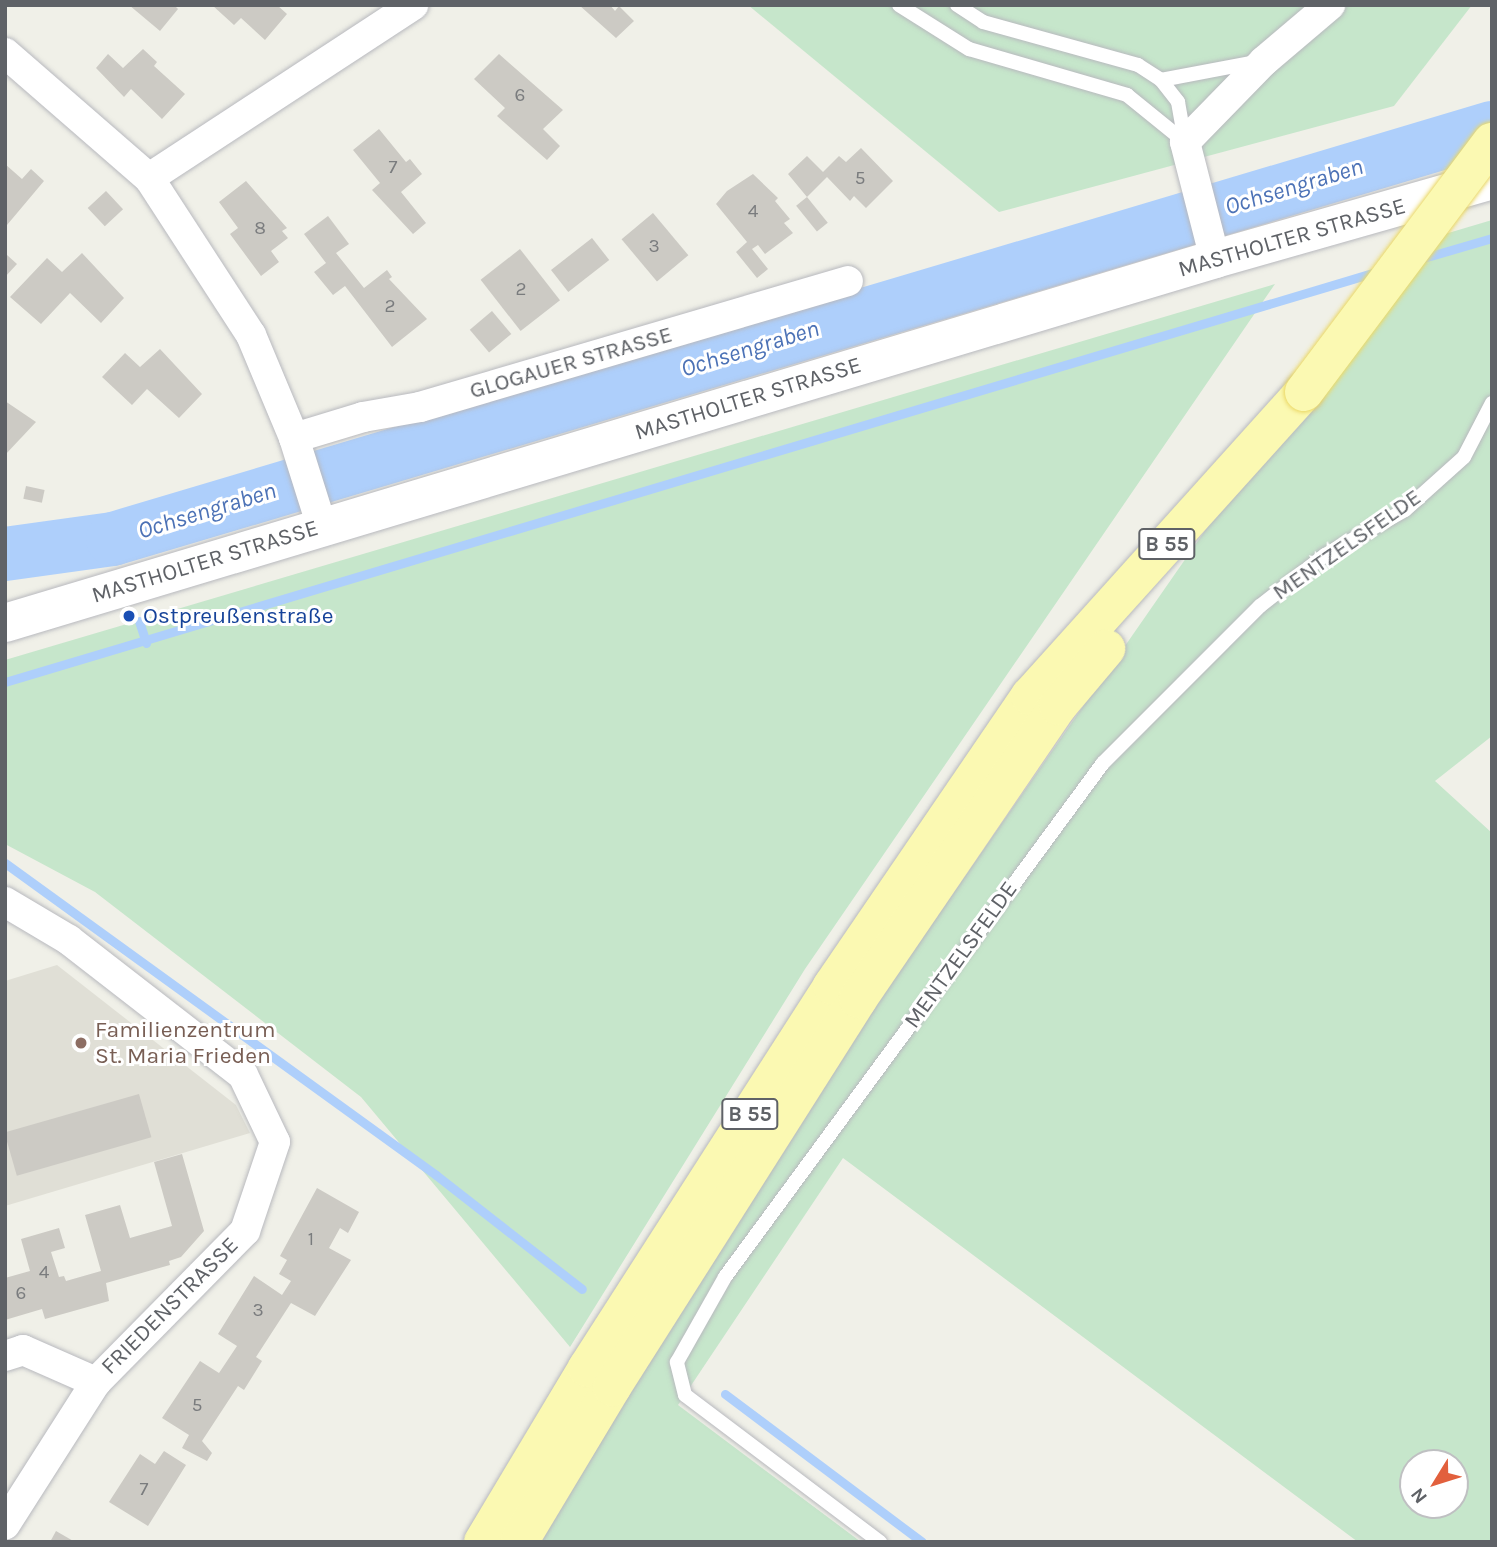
<!DOCTYPE html>
<meta charset="utf-8">
<style>
body{margin:0}
#map{position:relative;width:1497px;height:1547px;overflow:hidden;background:#f0f0e8;font-family:Karla,sans-serif}
div>[style]{position:absolute}
.education>*{inset:0;background:#e0dfd6}
.green>*{inset:0;background:#c6e6cb}
.stream>*{height:9px;margin:-4.5px;padding:0 4.5px;transform-origin:4.5px;border-radius:4.5px;background:#aecffb}
.river>*{height:54px;margin:-27px;padding:0 27px;transform-origin:27px;border-radius:27px;background:#aecffb}
.building>*{inset:0;background:#cccac4;transform-origin:0 0}
.roads{filter:drop-shadow(0 0 2px #b8b9be) drop-shadow(0 0 2px #b8b9be)}
.lane>*{height:14px;margin:-7px;padding:0 7px;transform-origin:7px;border-radius:7px;background:#fff}
.street>*{height:30px;margin:-15px;padding:0 15px;transform-origin:15px;border-radius:15px;background:#fff}
.secondary>*{height:38px;margin:-19px;padding:0 19px;transform-origin:19px;border-radius:19px;background:#fff}
.primary>*{height:38px;margin:-19px;padding:0 19px;transform-origin:19px;border-radius:19px;background:#fbf9b2}
.bridges{filter:drop-shadow(0 0 2px #ebd866) drop-shadow(0 0 2px #ebd866)}
.primary-bridge>*{height:38px;margin:-19px;padding:0 19px;transform-origin:19px;border-radius:19px;background:#fbf9b2}
.dots>*{width:19px;height:19px;translate:-50% -50%;box-sizing:border-box;border:4px solid #fff;border-radius:50%}
span{translate:-50% -50%;white-space:nowrap;text-align:center;line-height:1.15;-webkit-text-stroke:6px #fff;paint-order:stroke}
.number-label{font-size:19px;color:#7a7c7e}
.number-label span{-webkit-text-stroke-width:0}
.shield-label span{padding:2px 5px;background:#fff;border:2px solid;border-radius:5px;-webkit-text-stroke-width:0}
.shield-label{font-size:21px;color:#5f6267;font-weight:700}
.street-label{font-size:23px;color:#5f6267}
.transit-label{font-size:23px;color:#164399}
.left{translate:0 -50%;text-align:left}
.education-label{font-size:23px;color:#785e54}
.water-label{font-size:24px;color:#4c72b6;font-style:italic}
.frame{position:absolute;inset:0;border:7px solid #5f6267;pointer-events:none}
.north{position:absolute;left:1399px;top:1449px;width:70px;height:70px;box-sizing:border-box;background:#fff;border:2px solid #bfc0c2;border-radius:50%;rotate:232deg;font-size:19px;font-weight:700;line-height:28px;text-align:center;color:#5f6267}
.north::after{content:'';display:block;margin:auto;width:24px;height:32px;background:#e2603d;clip-path:polygon(50% 0,100% 100%,50% 72%,0 100%)}
</style>
<div id="map">
<div class="education">
<i style="clip-path:polygon(57px 965px,236px 1105px,250px 1133px,5px 1206px,5px 981px)"></i>
</div>
<div class="green">
<i style="clip-path:polygon(748px 5px,1472px 5px,1394px 106px,999px 212px)"></i>
<i style="clip-path:polygon(evenodd,1492px 220px,1492px 736px,1435px 781px,1492px 833px,1492px 1542px,1358px 1542px,843px 1158px,678px 1405px,861px 1542px,540px 1542px,638px 1377px,875px 1006px,1302px 391px,1418px 242px,1492px 220px,1413px 1463px,1455px 1463px,1455px 1505px,1413px 1505px,1413px 1463px)"></i>
<i style="clip-path:polygon(1275px 284px,805px 969px,570px 1347px,361px 1097px,95px 892px,5px 844px,5px 660px)"></i>
</div>
<div class="stream">
<i style="left:1420px;top:259px;width:75px;rotate:-16.3deg"></i>
<i style="left:113px;top:539px;width:21px;rotate:71deg"></i>
<i style="left:139px;top:621px;width:23px;rotate:72deg"></i>
<i style="left:5px;top:682px;width:1434px;rotate:-16.65deg"></i>
<i style="left:5px;top:863px;width:532px;rotate:35.9deg"></i>
<i style="left:436px;top:1175px;width:185px;rotate:38deg"></i>
<i style="left:725px;top:1394px;width:246px;rotate:36.9deg"></i>
</div>
<div class="river">
<i style="left:5px;top:554px;width:109px;rotate:-7.9deg"></i>
<i style="left:113px;top:539px;width:1439px;rotate:-16.6deg"></i>
</div>
<div class="building">
<i style="clip-path:polygon(129px 5px,174px 5px,178px 9px,160px 31px)"></i>
<i style="clip-path:polygon(212px 5px,277px 5px,287px 14px,265px 40px,241px 18px,234px 25px)"></i>
<i style="clip-path:polygon(579px 5px,610px 5px,615px 11px,619px 6px,634px 21px,616px 38px)"></i>
<i style="clip-path:polygon(143px 49px,157px 62px,154px 66px,185px 94px,162px 119px,131px 89px,124px 97px,96px 68px,108px 54px,123px 68px)"></i>
<i style="clip-path:polygon(499px 54px,563px 110px,543px 129px,560px 146px,547px 160px,497px 116px,505px 108px,474px 79px)"></i>
<i style="clip-path:polygon(379px 129px,406px 162px,410px 159px,422px 174px,401px 192px,426px 223px,413px 234px,372px 190px,380px 183px,353px 150px)"></i>
<i style="clip-path:polygon(861px 148px,893px 181px,866px 208px,854px 196px,850px 201px,827px 177px,807px 197px,788px 174px,807px 156px,823px 172px,839px 156px,846px 162px)"></i>
<i style="clip-path:polygon(5px 164px,22px 179px,31px 169px,44px 181px,7px 225px)"></i>
<i style="clip-path:polygon(753px 174px,778px 198px,775px 201px,790px 219px,784px 223px,793px 233px,765px 254px,758px 245px,752px 249px,768px 269px,757px 278px,736px 252px,747px 242px,716px 204px,727px 191px)"></i>
<i style="clip-path:polygon(246px 181px,287px 228px,282px 231px,288px 238px,271px 251px,279px 262px,261px 276px,230px 234px,238px 228px,219px 202px)"></i>
<i style="left:106px;top:191px;width:25px;height:25px;rotate:47deg"></i>
<i style="left:807px;top:197px;width:33px;height:14px;rotate:51deg"></i>
<i style="left:653px;top:213px;width:55px;height:41px;rotate:50deg"></i>
<i style="clip-path:polygon(328px 216px,349px 244px,336px 253px,364px 288px,387px 270px,392px 277px,389px 279px,427px 319px,392px 347px,345px 286px,333px 295px,314px 272px,326px 263px,304px 234px)"></i>
<i style="left:592px;top:238px;width:28px;height:52px;rotate:52deg"></i>
<i style="left:520px;top:249px;width:65px;height:50px;rotate:52deg"></i>
<i style="clip-path:polygon(82px 253px,124px 298px,101px 323px,70px 293px,41px 324px,10px 297px,47px 258px,62px 272px)"></i>
<i style="clip-path:polygon(7px 255px,17px 264px,5px 277px,5px 257px)"></i>
<i style="left:492px;top:311px;width:30px;height:29px;rotate:50deg"></i>
<i style="clip-path:polygon(160px 349px,202px 394px,179px 418px,147px 389px,132px 405px,102px 377px,125px 353px,140px 367px)"></i>
<i style="clip-path:polygon(5px 401px,36px 422px,5px 455px)"></i>
<i style="left:26px;top:486px;width:19px;height:13px;rotate:12deg"></i>
<i style="left:139px;top:1094px;width:45px;height:140px;rotate:74deg"></i>
<i style="clip-path:polygon(182px 1154px,204px 1231px,181px 1257px,169px 1261px,170px 1265px,106px 1283px,109px 1301px,45px 1319px,42px 1309px,5px 1320px,5px 1278px,30px 1271px,21px 1239px,59px 1228px,65px 1248px,51px 1252px,59px 1277px,64px 1276px,66px 1281px,101px 1271px,85px 1215px,120px 1205px,130px 1238px,172px 1226px,154px 1162px)"></i>
<i style="clip-path:polygon(317px 1188px,359px 1212px,348px 1233px,340px 1228px,329px 1248px,351px 1260px,315px 1316px,291px 1303px,256px 1357px,262px 1361px,244px 1390px,238px 1386px,202px 1441px,212px 1453px,207px 1461px,182px 1448px,189px 1435px,162px 1418px,200px 1361px,219px 1373px,237px 1346px,218px 1334px,254px 1276px,282px 1295px,291px 1281px,279px 1274px,287px 1260px,280px 1256px)"></i>
<i style="clip-path:polygon(164px 1451px,186px 1465px,148px 1526px,109px 1502px,140px 1454px,155px 1464px)"></i>
<i style="clip-path:polygon(56px 1531px,75px 1542px,50px 1542px)"></i>
</div>
<div class="roads">
<div class="lane">
<i style="left:899px;top:5px;width:83px;rotate:32.2deg"></i>
<i style="left:969px;top:49px;width:165px;rotate:16.2deg"></i>
<i style="left:1127px;top:95px;width:75px;rotate:39deg"></i>
<i style="left:957px;top:5px;width:31px;rotate:33deg"></i>
<i style="left:983px;top:22px;width:161px;rotate:15.5deg"></i>
<i style="left:1138px;top:65px;width:27px;rotate:33deg"></i>
<i style="left:1161px;top:80px;width:28px;rotate:52deg"></i>
<i style="left:1178px;top:102px;width:40px;rotate:80deg"></i>
<i style="left:1161px;top:80px;width:96px;rotate:-10.8deg"></i>
<i style="left:880px;top:1542px;width:244px;rotate:-143deg"></i>
<i style="left:685px;top:1395px;width:34px;rotate:-104deg"></i>
<i style="left:677px;top:1362px;width:98px;rotate:-60.5deg"></i>
<i style="left:725px;top:1277px;width:638px;rotate:-53.67deg"></i>
<i style="left:1103px;top:763px;width:222px;rotate:-45deg"></i>
<i style="left:1260px;top:606px;width:83px;rotate:-38.1deg"></i>
<i style="left:1325px;top:555px;width:92px;rotate:-29.4deg"></i>
<i style="left:1405px;top:510px;width:79px;rotate:-41.9deg"></i>
<i style="left:1464px;top:457px;width:61px;rotate:-62.6deg"></i>
</div>
<div class="street">
<i style="left:5px;top:53px;width:191px;rotate:41deg"></i>
<i style="left:149px;top:178px;width:187px;rotate:57deg"></i>
<i style="left:251px;top:335px;width:112px;rotate:67.3deg"></i>
<i style="left:294px;top:438px;width:93px;rotate:72.5deg"></i>
<i style="left:149px;top:178px;width:316px;rotate:-33.2deg"></i>
<i style="left:1215px;top:259px;width:121px;rotate:-104.4deg"></i>
<i style="left:1185px;top:142px;width:113px;rotate:-45.7deg"></i>
<i style="left:1264px;top:61px;width:87px;rotate:-40.3deg"></i>
<i style="left:294px;top:438px;width:72px;rotate:-16.9deg"></i>
<i style="left:363px;top:417px;width:58px;rotate:-10deg"></i>
<i style="left:420px;top:407px;width:446px;rotate:-16.4deg"></i>
<i style="left:5px;top:902px;width:74px;rotate:30.7deg"></i>
<i style="left:69px;top:940px;width:220px;rotate:37.8deg"></i>
<i style="left:243px;top:1075px;width:74px;rotate:64.5deg"></i>
<i style="left:275px;top:1142px;width:94px;rotate:108.6deg"></i>
<i style="left:245px;top:1231px;width:212px;rotate:134.6deg"></i>
<i style="left:96px;top:1382px;width:169px;rotate:122.5deg"></i>
<i style="left:5px;top:1356px;width:19px;rotate:-18deg"></i>
<i style="left:23px;top:1350px;width:80px;rotate:23.7deg"></i>
</div>
<div class="secondary">
<i style="left:5px;top:623px;width:1264px;rotate:-16.74deg"></i>
<i style="left:1215px;top:259px;width:288px;rotate:-15.9deg"></i>
</div>
<div class="primary">
<i style="left:483px;top:1542px;width:203px;rotate:-59.1deg"></i>
<i style="left:587px;top:1368px;width:454px;rotate:-57.3deg"></i>
<i style="left:832px;top:986px;width:351px;rotate:-55.7deg"></i>
<i style="left:1030px;top:696px;width:409px;rotate:-48deg"></i>
<i style="left:519px;top:1542px;width:181px;rotate:-59deg"></i>
<i style="left:612px;top:1387px;width:459px;rotate:-57.6deg"></i>
<i style="left:858px;top:999px;width:355px;rotate:-55.7deg"></i>
<i style="left:1058px;top:706px;width:75px;rotate:-49.9deg"></i>
</div>
</div>
<div class="bridges">
<div class="primary-bridge">
<i style="left:1304px;top:392px;width:313px;rotate:-53.1deg"></i>
</div>
</div>
<div class="dots">
<i style="left:129px;top:616px;background:#1a4fb4"></i>
<i style="left:81px;top:1043px;background:#8d6e63"></i>
</div>
<div class="number-label">
<span style="left:520px;top:96px">6</span>
<span style="left:393px;top:168px">7</span>
<span style="left:860px;top:179px">5</span>
<span style="left:753px;top:212px">4</span>
<span style="left:260px;top:229px">8</span>
<span style="left:654px;top:247px">3</span>
<span style="left:521px;top:290px">2</span>
<span style="left:390px;top:307px">2</span>
<span style="left:311px;top:1240px">1</span>
<span style="left:44px;top:1273px">4</span>
<span style="left:21px;top:1294px">6</span>
<span style="left:258px;top:1311px">3</span>
<span style="left:197px;top:1406px">5</span>
<span style="left:144px;top:1490px">7</span>
</div>
<div class="shield-label">
<span style="left:1167px;top:544px">B 55</span>
<span style="left:750px;top:1114px">B 55</span>
</div>
<div class="street-label">
<span style="left:1292px;top:238px;rotate:-16deg">MASTHOLTER STRASSE</span>
<span style="left:571px;top:363px;rotate:-16deg">GLOGAUER STRASSE</span>
<span style="left:748px;top:399px;rotate:-17deg">MASTHOLTER STRASSE</span>
<span style="left:1347px;top:545px;rotate:-35deg">MENTZELSFELDE</span>
<span style="left:205px;top:562px;rotate:-17deg">MASTHOLTER STRASSE</span>
<span style="left:961px;top:955px;rotate:-54deg">MENTZELSFELDE</span>
<span style="left:170px;top:1306px;rotate:-45deg">FRIEDENSTRASSE</span>
</div>
<div class="transit-label">
<span class="left" style="left:143px;top:616px">Ostpreußenstraße</span>
</div>
<div class="education-label">
<span class="left" style="left:95px;top:1043px">Familienzentrum<br>St. Maria Frieden</span>
</div>
<div class="water-label">
<span style="left:1294px;top:187px;rotate:-17deg">Ochsengraben</span>
<span style="left:750px;top:349px;rotate:-17deg">Ochsengraben</span>
<span style="left:207px;top:511px;rotate:-17deg">Ochsengraben</span>
</div>
<div class="frame"></div>
<div class="north">N</div>
</div>
